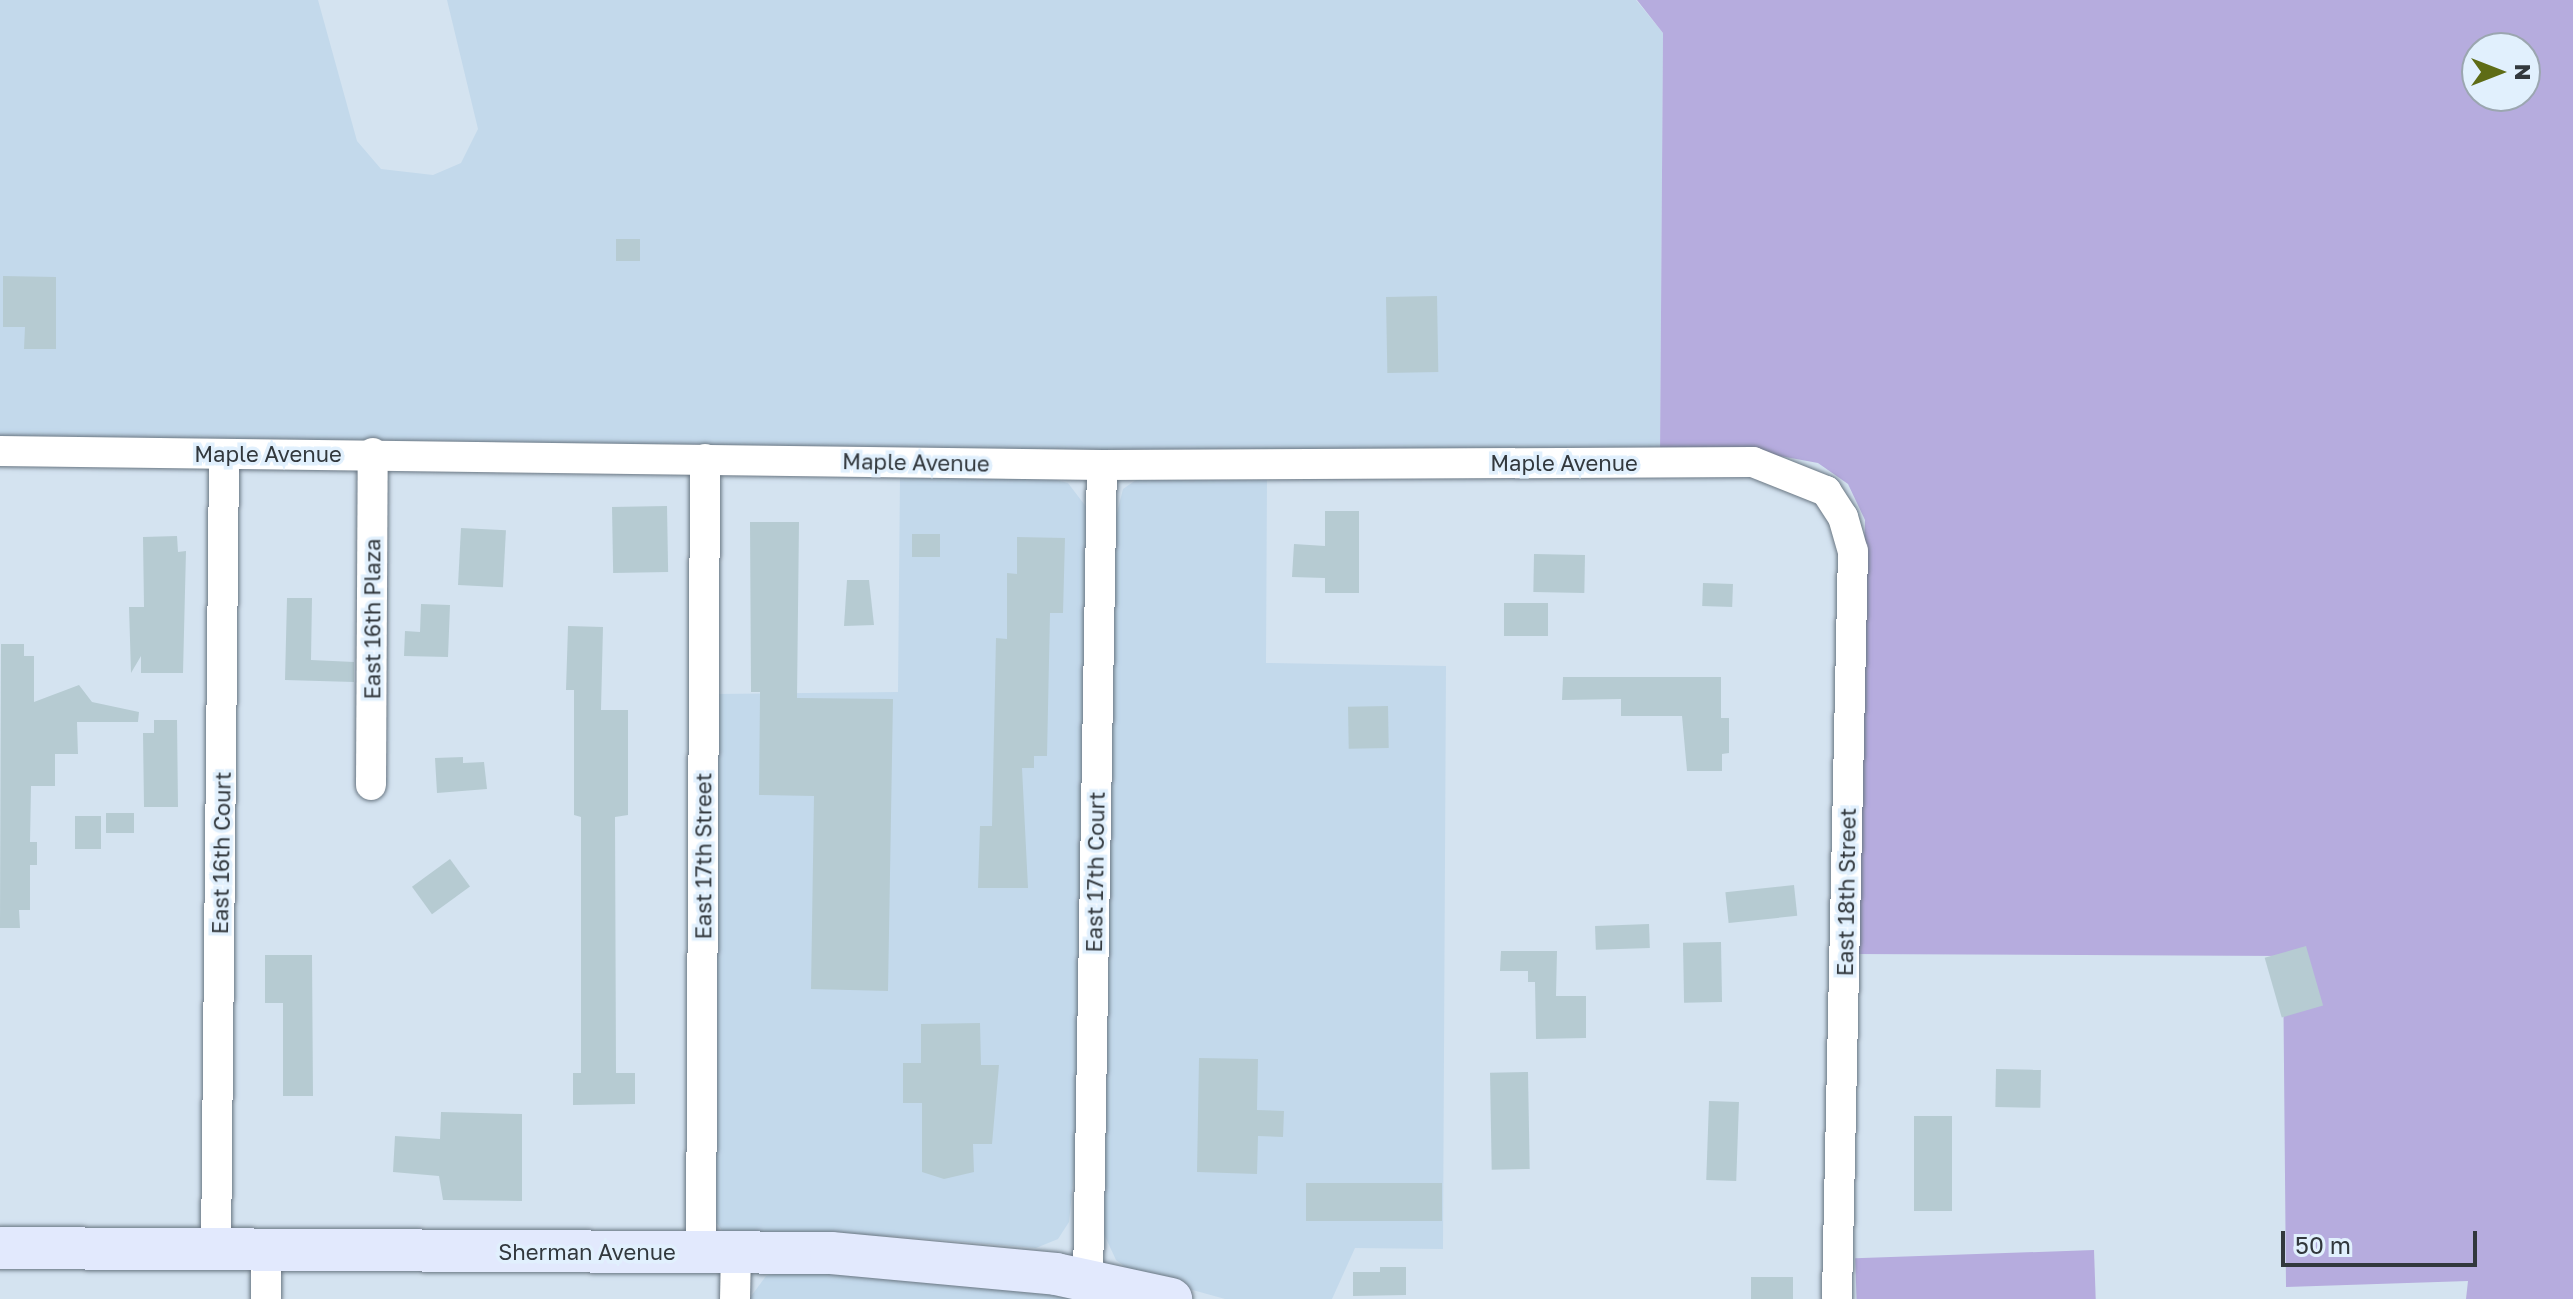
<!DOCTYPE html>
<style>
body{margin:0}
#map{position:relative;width:2573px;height:1299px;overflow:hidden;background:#d4e3f0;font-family:"Golos Text",sans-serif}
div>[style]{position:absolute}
.built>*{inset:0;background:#c3d9eb}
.green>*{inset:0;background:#b6acde;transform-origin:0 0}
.building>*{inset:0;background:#b6cbd2;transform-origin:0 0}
.roads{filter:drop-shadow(0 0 2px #697682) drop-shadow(0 0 2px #697682)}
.street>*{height:30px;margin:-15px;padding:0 15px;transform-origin:15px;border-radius:15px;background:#fff}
.secondary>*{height:42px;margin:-21px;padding:0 21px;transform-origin:21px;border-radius:21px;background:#e2e9fd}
span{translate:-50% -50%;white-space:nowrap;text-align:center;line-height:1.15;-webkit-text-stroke:7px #e1f0fd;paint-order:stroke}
.street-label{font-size:22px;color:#32383d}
.north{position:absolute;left:2461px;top:32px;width:80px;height:80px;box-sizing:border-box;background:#e1f0fd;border:2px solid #9ba6b0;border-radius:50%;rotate:90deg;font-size:22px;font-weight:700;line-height:32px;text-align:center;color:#32383d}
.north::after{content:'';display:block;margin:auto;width:28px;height:36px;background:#5e6c16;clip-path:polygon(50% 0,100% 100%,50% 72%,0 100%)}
.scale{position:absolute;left:2281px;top:1231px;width:196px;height:36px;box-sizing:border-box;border:4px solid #32383d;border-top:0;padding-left:10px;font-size:24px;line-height:28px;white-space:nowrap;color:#32383d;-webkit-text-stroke:6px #e1f0fd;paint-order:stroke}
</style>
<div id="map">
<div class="built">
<i style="clip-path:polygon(0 0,318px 0,357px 141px,381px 169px,433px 175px,461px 163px,478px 129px,447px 0,1636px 0,1663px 33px,1660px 456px,0 442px)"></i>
<i style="clip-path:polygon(900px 476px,1048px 478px,1068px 483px,1087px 508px,1079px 1124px,1069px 1222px,1058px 1239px,1036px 1248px,893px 1236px,745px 1238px,723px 1232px,715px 1220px,717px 694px,898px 692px)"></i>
<i style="clip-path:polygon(1139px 478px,1267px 480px,1266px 663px,1446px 666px,1443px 1249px,1355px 1248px,1332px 1299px,1225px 1299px,1135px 1274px,1116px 1260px,1104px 1234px,1116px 517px,1123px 489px)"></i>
<i style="clip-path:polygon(798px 1269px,1106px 1299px,749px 1299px,766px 1276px)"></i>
</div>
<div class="green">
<i style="clip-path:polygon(evenodd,1637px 0,2573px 0,2573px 1299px,2466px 1299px,2468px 1281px,2286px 1287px,2283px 956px,1853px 954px,1865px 520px,1848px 484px,1818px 463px,1780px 456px,1660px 456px,1663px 33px,1637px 0,2477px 48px,2525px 48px,2525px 96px,2477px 96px,2477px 48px)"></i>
<i style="left:2094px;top:1250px;width:49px;height:239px;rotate:88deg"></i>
</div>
<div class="building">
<i style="left:616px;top:239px;width:24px;height:22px"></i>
<i style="clip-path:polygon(3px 276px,56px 277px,56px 349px,24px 349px,25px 327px,3px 327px)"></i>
<i style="left:1437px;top:296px;width:76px;height:51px;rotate:89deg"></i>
<i style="left:667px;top:506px;width:66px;height:55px;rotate:89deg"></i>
<i style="clip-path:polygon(1325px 511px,1359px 511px,1359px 593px,1325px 593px,1325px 578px,1292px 577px,1294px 544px,1325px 546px)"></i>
<i style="clip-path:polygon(750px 522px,799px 522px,797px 698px,893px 699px,888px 991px,811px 989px,814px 796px,759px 795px,760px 692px,751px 692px)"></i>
<i style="left:461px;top:528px;width:45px;height:57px;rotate:3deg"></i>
<i style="left:912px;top:534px;width:28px;height:23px"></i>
<i style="clip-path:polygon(177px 536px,178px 552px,186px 551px,183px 673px,141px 673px,141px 656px,131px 673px,129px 607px,144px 607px,143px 537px)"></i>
<i style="clip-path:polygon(1017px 537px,1065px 538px,1063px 613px,1050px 613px,1047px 756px,1034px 756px,1034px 768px,1022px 768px,1028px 888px,978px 888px,980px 826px,992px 826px,996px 638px,1007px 639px,1007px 573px,1017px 574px)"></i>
<i style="left:1534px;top:554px;width:51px;height:38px;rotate:1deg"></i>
<i style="clip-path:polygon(847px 580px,869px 580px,874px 625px,844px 626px)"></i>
<i style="left:1703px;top:583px;width:30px;height:23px;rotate:2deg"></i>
<i style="clip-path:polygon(287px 598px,312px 598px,311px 660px,354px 662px,354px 682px,285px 680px)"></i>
<i style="left:1504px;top:603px;width:44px;height:33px"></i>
<i style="clip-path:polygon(421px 604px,450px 605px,448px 657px,404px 656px,405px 631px,420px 632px)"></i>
<i style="clip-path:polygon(568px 626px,603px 627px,601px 710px,628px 710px,628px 815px,615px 817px,616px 1073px,635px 1073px,635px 1104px,573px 1105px,573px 1073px,581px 1073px,581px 817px,574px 815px,574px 690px,566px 690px)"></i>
<i style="clip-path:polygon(1px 644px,24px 644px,24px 656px,34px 656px,34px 702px,79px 685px,92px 702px,139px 712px,138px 722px,77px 722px,78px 754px,55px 754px,55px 786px,31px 786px,30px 842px,37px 842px,37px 865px,30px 865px,30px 910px,19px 910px,20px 928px,0 928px)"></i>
<i style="clip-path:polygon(1563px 677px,1721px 677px,1721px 718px,1729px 718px,1729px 753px,1722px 754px,1722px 771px,1687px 771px,1682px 716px,1621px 716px,1621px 699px,1562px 700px)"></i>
<i style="left:1388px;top:706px;width:42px;height:40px;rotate:89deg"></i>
<i style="clip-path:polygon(154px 720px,177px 720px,178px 807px,144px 807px,143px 733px,154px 733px)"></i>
<i style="clip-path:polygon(463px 757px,463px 763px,484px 762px,487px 789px,437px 793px,435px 758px)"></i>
<i style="left:106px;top:813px;width:28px;height:20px"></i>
<i style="left:75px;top:816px;width:26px;height:33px"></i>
<i style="left:450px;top:859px;width:34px;height:47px;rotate:54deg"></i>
<i style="left:1794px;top:885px;width:31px;height:69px;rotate:84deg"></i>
<i style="left:1649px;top:924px;width:24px;height:54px;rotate:88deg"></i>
<i style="left:1721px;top:942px;width:60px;height:38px;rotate:89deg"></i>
<i style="left:2306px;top:946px;width:62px;height:43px;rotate:74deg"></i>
<i style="clip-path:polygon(1501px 951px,1557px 951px,1556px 996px,1586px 996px,1586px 1038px,1536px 1039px,1535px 982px,1528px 982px,1528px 971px,1500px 971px)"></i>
<i style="clip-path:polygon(265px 955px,312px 955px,313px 1096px,283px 1096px,283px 1003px,265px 1003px)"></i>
<i style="clip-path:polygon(980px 1023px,981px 1065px,999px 1065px,992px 1144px,973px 1144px,974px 1172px,944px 1179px,922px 1172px,922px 1103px,903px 1103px,903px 1063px,921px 1063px,921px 1024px)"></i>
<i style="clip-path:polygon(1199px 1058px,1258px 1059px,1257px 1110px,1284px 1111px,1283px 1137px,1258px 1136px,1257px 1174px,1197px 1172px)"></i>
<i style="left:1996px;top:1069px;width:45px;height:38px;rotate:1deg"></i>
<i style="left:1528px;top:1072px;width:97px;height:38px;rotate:89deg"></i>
<i style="left:1709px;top:1101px;width:30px;height:79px;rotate:2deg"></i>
<i style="clip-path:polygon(441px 1112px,522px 1114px,522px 1201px,443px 1200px,439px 1176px,393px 1172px,395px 1136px,440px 1139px)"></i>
<i style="left:1914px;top:1116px;width:38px;height:95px"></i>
<i style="left:1442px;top:1183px;width:38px;height:136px;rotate:90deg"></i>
<i style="clip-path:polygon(1380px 1267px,1406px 1267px,1406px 1295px,1353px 1296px,1353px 1272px,1380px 1272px)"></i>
<i style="left:1793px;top:1277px;width:22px;height:42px;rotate:90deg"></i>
</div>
<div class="roads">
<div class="street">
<i style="left:0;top:451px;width:1102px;rotate:0.73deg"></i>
<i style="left:1102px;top:465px;width:651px;rotate:-0.26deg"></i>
<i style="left:1753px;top:462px;width:79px;rotate:21.7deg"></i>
<i style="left:1826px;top:491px;width:31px;rotate:57deg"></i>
<i style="left:1843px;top:517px;width:35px;rotate:74deg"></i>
<i style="left:1853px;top:551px;width:748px;rotate:91.23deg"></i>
<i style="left:371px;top:785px;width:332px;rotate:-89.7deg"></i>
<i style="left:216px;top:1250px;width:795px;rotate:-89.42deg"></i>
<i style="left:701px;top:1253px;width:794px;rotate:-89.71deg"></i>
<i style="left:1088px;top:1280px;width:815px;rotate:-89.02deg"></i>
<i style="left:266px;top:1299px;width:49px;rotate:-90deg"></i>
<i style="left:735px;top:1299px;width:46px;rotate:-88.8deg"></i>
</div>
<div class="secondary">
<i style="left:0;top:1248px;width:831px;rotate:0.34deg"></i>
<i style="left:831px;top:1253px;width:226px;rotate:5.3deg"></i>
<i style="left:1056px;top:1274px;width:118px;rotate:12.3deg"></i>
</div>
</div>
<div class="street-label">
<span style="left:268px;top:454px">Maple Avenue</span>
<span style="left:916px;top:462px;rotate:1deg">Maple Avenue</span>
<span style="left:1564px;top:463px">Maple Avenue</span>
<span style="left:372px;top:619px;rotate:-90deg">East 16th Plaza</span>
<span style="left:221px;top:853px;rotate:-89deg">East 16th Court</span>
<span style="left:703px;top:856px;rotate:-90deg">East 17th Street</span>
<span style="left:1095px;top:872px;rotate:-89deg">East 17th Court</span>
<span style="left:1846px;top:892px;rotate:-89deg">East 18th Street</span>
<span style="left:587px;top:1252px">Sherman Avenue</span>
</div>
<div class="north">N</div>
<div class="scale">50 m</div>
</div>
